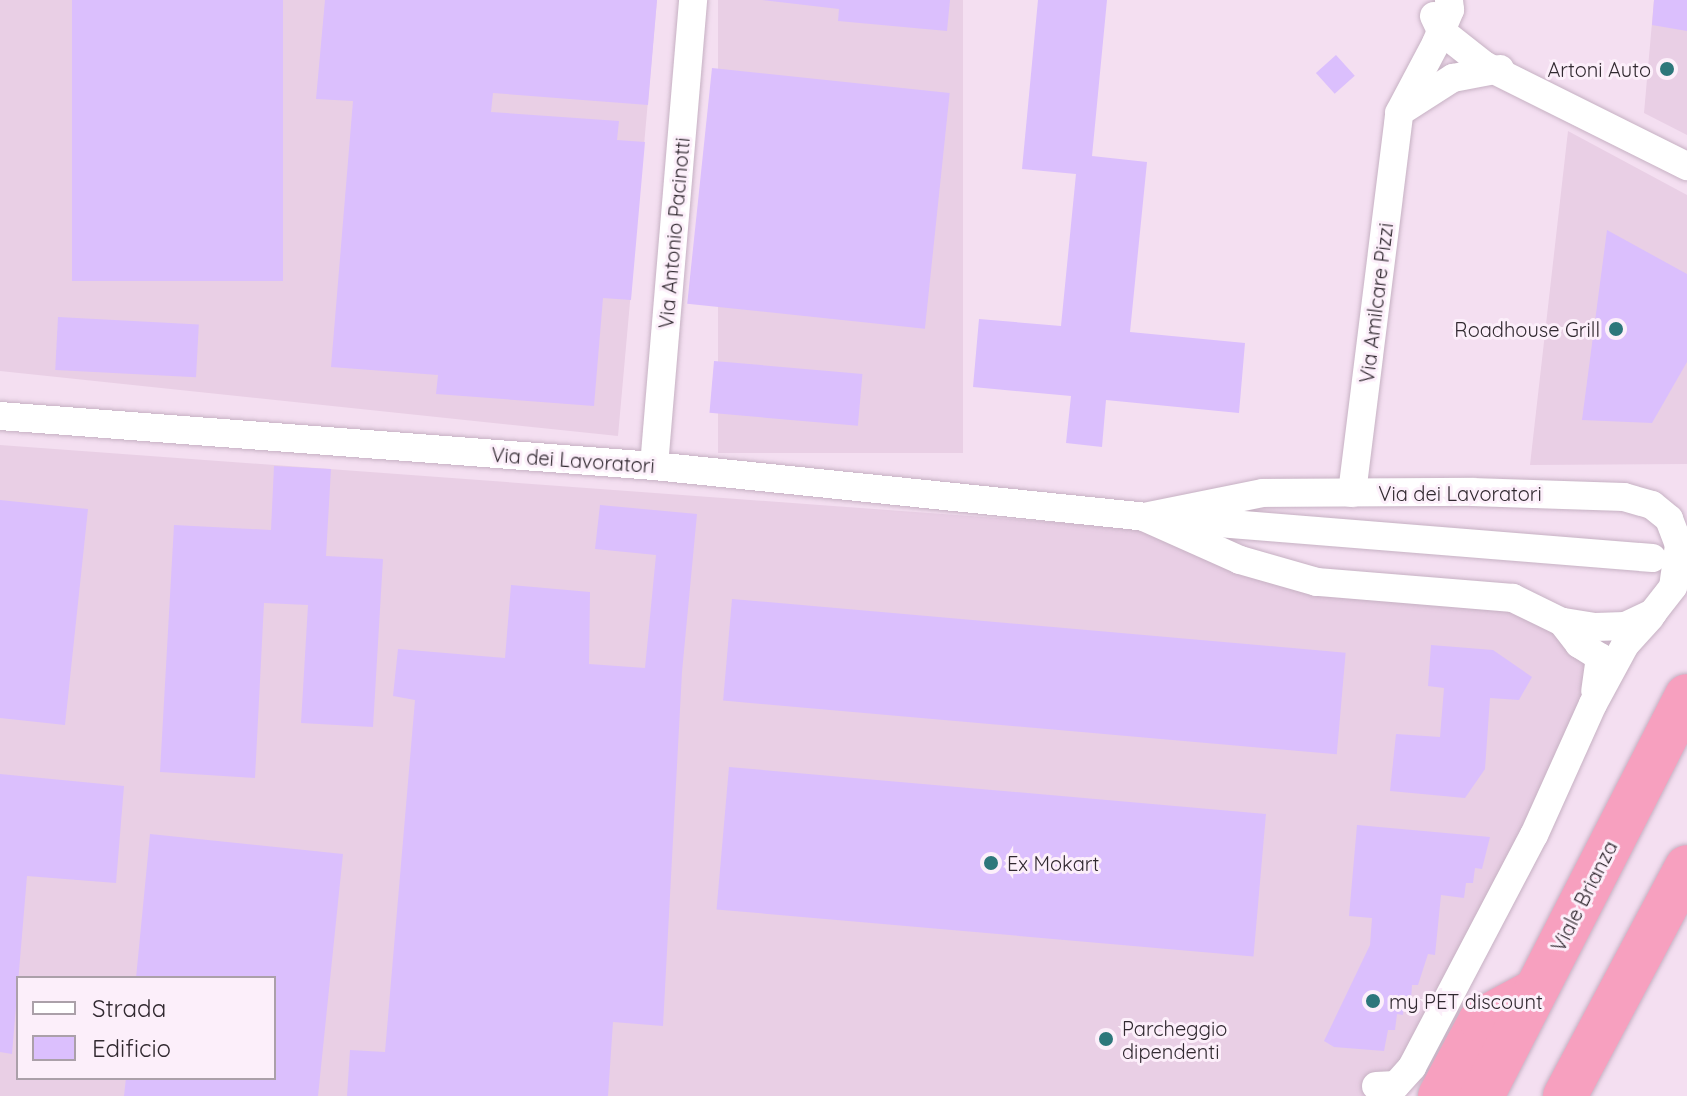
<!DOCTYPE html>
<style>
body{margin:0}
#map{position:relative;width:1687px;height:1096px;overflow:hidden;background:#f4dff1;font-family:Quicksand,sans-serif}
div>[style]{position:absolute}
.built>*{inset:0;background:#e9cfe5;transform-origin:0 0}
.building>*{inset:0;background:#dbbffd;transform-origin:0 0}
.roads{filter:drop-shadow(0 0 2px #c6b1c3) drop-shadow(0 0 2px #c6b1c3)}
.street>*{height:28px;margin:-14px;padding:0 14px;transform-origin:14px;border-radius:14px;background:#fff}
.highway>*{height:44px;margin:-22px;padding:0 22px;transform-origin:22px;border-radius:22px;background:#f7a0bf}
.dots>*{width:22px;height:22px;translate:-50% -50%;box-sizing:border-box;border:4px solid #fceffa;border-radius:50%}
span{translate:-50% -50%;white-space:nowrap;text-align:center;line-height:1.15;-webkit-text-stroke:6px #fceffa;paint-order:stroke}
.poi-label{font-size:20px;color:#312930}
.right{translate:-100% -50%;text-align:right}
.left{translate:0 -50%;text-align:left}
.street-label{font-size:20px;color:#312930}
.legend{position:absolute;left:16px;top:976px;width:260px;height:104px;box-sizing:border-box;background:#fceffa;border:2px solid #aba0a9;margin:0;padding:10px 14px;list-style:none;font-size:24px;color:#312930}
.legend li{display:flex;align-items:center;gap:16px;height:40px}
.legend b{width:40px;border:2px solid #aba0a9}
</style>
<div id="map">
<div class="built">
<i style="clip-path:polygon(0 0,657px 0,618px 436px,0 371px)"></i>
<i style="left:718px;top:0;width:245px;height:453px"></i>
<i style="clip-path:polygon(1654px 0,1687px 0,1687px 135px,1644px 113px)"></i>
<i style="clip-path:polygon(1568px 131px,1687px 195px,1687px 464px,1530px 465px)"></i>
<i style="clip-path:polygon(evenodd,0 445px,1188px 532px,1236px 569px,1512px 605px,1557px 626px,1592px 673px,1533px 808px,1398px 1065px,1371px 1096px,0 1096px,0 445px,18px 978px,274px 978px,274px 1078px,18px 1078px,18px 978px)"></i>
</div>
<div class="building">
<i style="left:72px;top:0;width:211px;height:281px"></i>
<i style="clip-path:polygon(325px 0,657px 0,648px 105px,493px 93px,491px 112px,619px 121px,617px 140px,645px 142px,631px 300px,603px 298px,594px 406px,436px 394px,438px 375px,331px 367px,353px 101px,316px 99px)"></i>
<i style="clip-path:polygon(762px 0,950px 0,947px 31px,838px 21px,839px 9px)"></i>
<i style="clip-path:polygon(1038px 0,1107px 0,1092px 156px,1147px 162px,1130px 332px,1245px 343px,1239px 413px,1106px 400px,1102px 447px,1066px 443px,1071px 396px,973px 387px,979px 319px,1061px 326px,1076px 174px,1022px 169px)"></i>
<i style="clip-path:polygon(1654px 0,1687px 0,1687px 31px,1652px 25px)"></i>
<i style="left:1336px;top:55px;width:28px;height:27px;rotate:48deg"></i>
<i style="left:712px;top:68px;width:239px;height:237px;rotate:6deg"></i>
<i style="clip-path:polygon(1607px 230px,1687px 274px,1687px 362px,1652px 423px,1582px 420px)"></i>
<i style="left:58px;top:317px;width:141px;height:53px;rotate:3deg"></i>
<i style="left:714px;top:361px;width:149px;height:52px;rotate:5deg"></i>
<i style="clip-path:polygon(274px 466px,331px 469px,326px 556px,383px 559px,373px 727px,301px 723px,308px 605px,264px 603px,255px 778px,160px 772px,174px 525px,271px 530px)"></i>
<i style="clip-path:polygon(0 500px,88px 509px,65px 725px,0 718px)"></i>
<i style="clip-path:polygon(600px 505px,697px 514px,682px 672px,663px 1026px,613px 1022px,608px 1096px,347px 1096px,350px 1050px,385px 1052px,415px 700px,393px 696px,398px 649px,505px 658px,511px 585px,590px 592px,589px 664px,645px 668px,656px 555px,595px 549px)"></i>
<i style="left:732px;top:599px;width:616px;height:102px;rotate:5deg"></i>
<i style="clip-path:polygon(1431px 645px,1493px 650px,1532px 677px,1519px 700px,1490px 698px,1485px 769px,1465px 798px,1390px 791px,1396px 734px,1440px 737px,1444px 688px,1428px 686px)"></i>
<i style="left:729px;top:767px;width:539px;height:143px;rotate:5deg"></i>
<i style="clip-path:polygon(0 774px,124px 786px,116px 883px,27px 876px,12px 1054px,0 1052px)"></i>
<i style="clip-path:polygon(1357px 825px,1490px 837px,1482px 869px,1475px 868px,1473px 883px,1466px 883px,1464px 898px,1441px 895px,1435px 955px,1428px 954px,1418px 985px,1412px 985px,1411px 1000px,1404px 999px,1403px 1015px,1397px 1014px,1395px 1030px,1388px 1030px,1384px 1051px,1334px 1047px,1324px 1041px,1370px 945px,1372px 918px,1349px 916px)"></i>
<i style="clip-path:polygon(150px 834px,343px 854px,318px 1096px,124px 1096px,126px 1078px,274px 1078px,274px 978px,136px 978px)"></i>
</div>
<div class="roads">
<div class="street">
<i style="left:1434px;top:16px;width:17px;rotate:65deg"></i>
<i style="left:1441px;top:31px;width:55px;rotate:38.3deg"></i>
<i style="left:1484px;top:65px;width:227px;rotate:26.5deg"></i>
<i style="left:1406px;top:108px;width:56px;rotate:-32.6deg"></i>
<i style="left:1453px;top:78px;width:48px;rotate:-10.8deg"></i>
<i style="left:0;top:416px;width:656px;rotate:4.37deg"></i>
<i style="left:654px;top:466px;width:493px;rotate:5.9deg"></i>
<i style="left:1144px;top:517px;width:510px;rotate:4.61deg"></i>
<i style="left:654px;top:466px;width:468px;rotate:-85.2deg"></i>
<i style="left:1472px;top:492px;width:152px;rotate:1.9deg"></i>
<i style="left:1624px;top:497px;width:29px;rotate:16deg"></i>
<i style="left:1652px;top:505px;width:22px;rotate:39deg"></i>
<i style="left:1669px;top:519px;width:28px;rotate:69deg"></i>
<i style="left:1679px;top:545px;width:42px;rotate:98.1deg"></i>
<i style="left:1673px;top:587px;width:33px;rotate:128deg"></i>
<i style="left:1653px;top:613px;width:31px;rotate:155deg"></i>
<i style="left:1625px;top:626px;width:30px;rotate:178deg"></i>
<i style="left:1595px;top:627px;width:33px;rotate:-171deg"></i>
<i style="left:1562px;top:622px;width:55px;rotate:-153.9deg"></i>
<i style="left:1513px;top:598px;width:197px;rotate:-175.3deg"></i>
<i style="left:1317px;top:582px;width:80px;rotate:-164.1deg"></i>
<i style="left:1240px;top:560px;width:105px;rotate:-155.9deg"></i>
<i style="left:1144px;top:517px;width:121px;rotate:-11.4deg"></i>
<i style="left:1263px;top:493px;width:209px;rotate:-0.3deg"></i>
<i style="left:1352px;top:493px;width:383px;rotate:-82.9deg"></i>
<i style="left:1399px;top:113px;width:79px;rotate:-62.1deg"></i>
<i style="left:1436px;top:43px;width:36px;rotate:-67deg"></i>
<i style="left:1450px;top:10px;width:10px;rotate:-96deg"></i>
<i style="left:1562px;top:622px;width:28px;rotate:52deg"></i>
<i style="left:1579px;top:644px;width:25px;rotate:32deg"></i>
<i style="left:1600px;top:657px;width:34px;rotate:98deg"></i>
<i style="left:1376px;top:1086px;width:20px;rotate:-3deg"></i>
<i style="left:1396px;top:1085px;width:24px;rotate:-48deg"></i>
<i style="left:1412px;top:1067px;width:262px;rotate:-62.3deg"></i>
<i style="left:1534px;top:835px;width:144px;rotate:-65.8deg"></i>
<i style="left:1593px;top:704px;width:67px;rotate:-61.5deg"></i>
<i style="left:1625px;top:645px;width:38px;rotate:-48deg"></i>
</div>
<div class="highway">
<i style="left:1440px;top:1096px;width:86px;rotate:-61.7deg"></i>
<i style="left:1481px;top:1020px;width:61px;rotate:-28.2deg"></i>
<i style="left:1482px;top:1096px;width:449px;rotate:-62.9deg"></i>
<i style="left:1565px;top:1096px;width:259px;rotate:-62deg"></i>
</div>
</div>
<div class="dots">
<i style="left:1667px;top:69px;background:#2d777b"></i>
<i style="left:1616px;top:329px;background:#2d777b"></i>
<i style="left:991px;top:863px;background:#2d777b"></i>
<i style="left:1373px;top:1001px;background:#2d777b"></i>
<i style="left:1106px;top:1039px;background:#2d777b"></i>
</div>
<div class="poi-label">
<span class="right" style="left:1651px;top:69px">Artoni Auto</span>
<span class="right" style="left:1600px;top:329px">Roadhouse Grill</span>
<span class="left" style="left:1007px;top:863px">Ex Mokart</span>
<span class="left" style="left:1389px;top:1001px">my PET discount</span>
<span class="left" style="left:1122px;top:1040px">Parcheggio<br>dipendenti</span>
</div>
<div class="street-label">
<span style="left:674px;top:233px;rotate:-85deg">Via Antonio Pacinotti</span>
<span style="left:1376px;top:303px;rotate:-83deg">Via Amilcare Pizzi</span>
<span style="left:573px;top:460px;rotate:4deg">Via dei Lavoratori</span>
<span style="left:1460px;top:493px">Via dei Lavoratori</span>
<span style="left:1584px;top:896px;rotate:-63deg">Viale Brianza</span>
</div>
<ul class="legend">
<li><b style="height:10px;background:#fff"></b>Strada</li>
<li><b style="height:22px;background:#dbbffd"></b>Edificio</li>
</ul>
</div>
